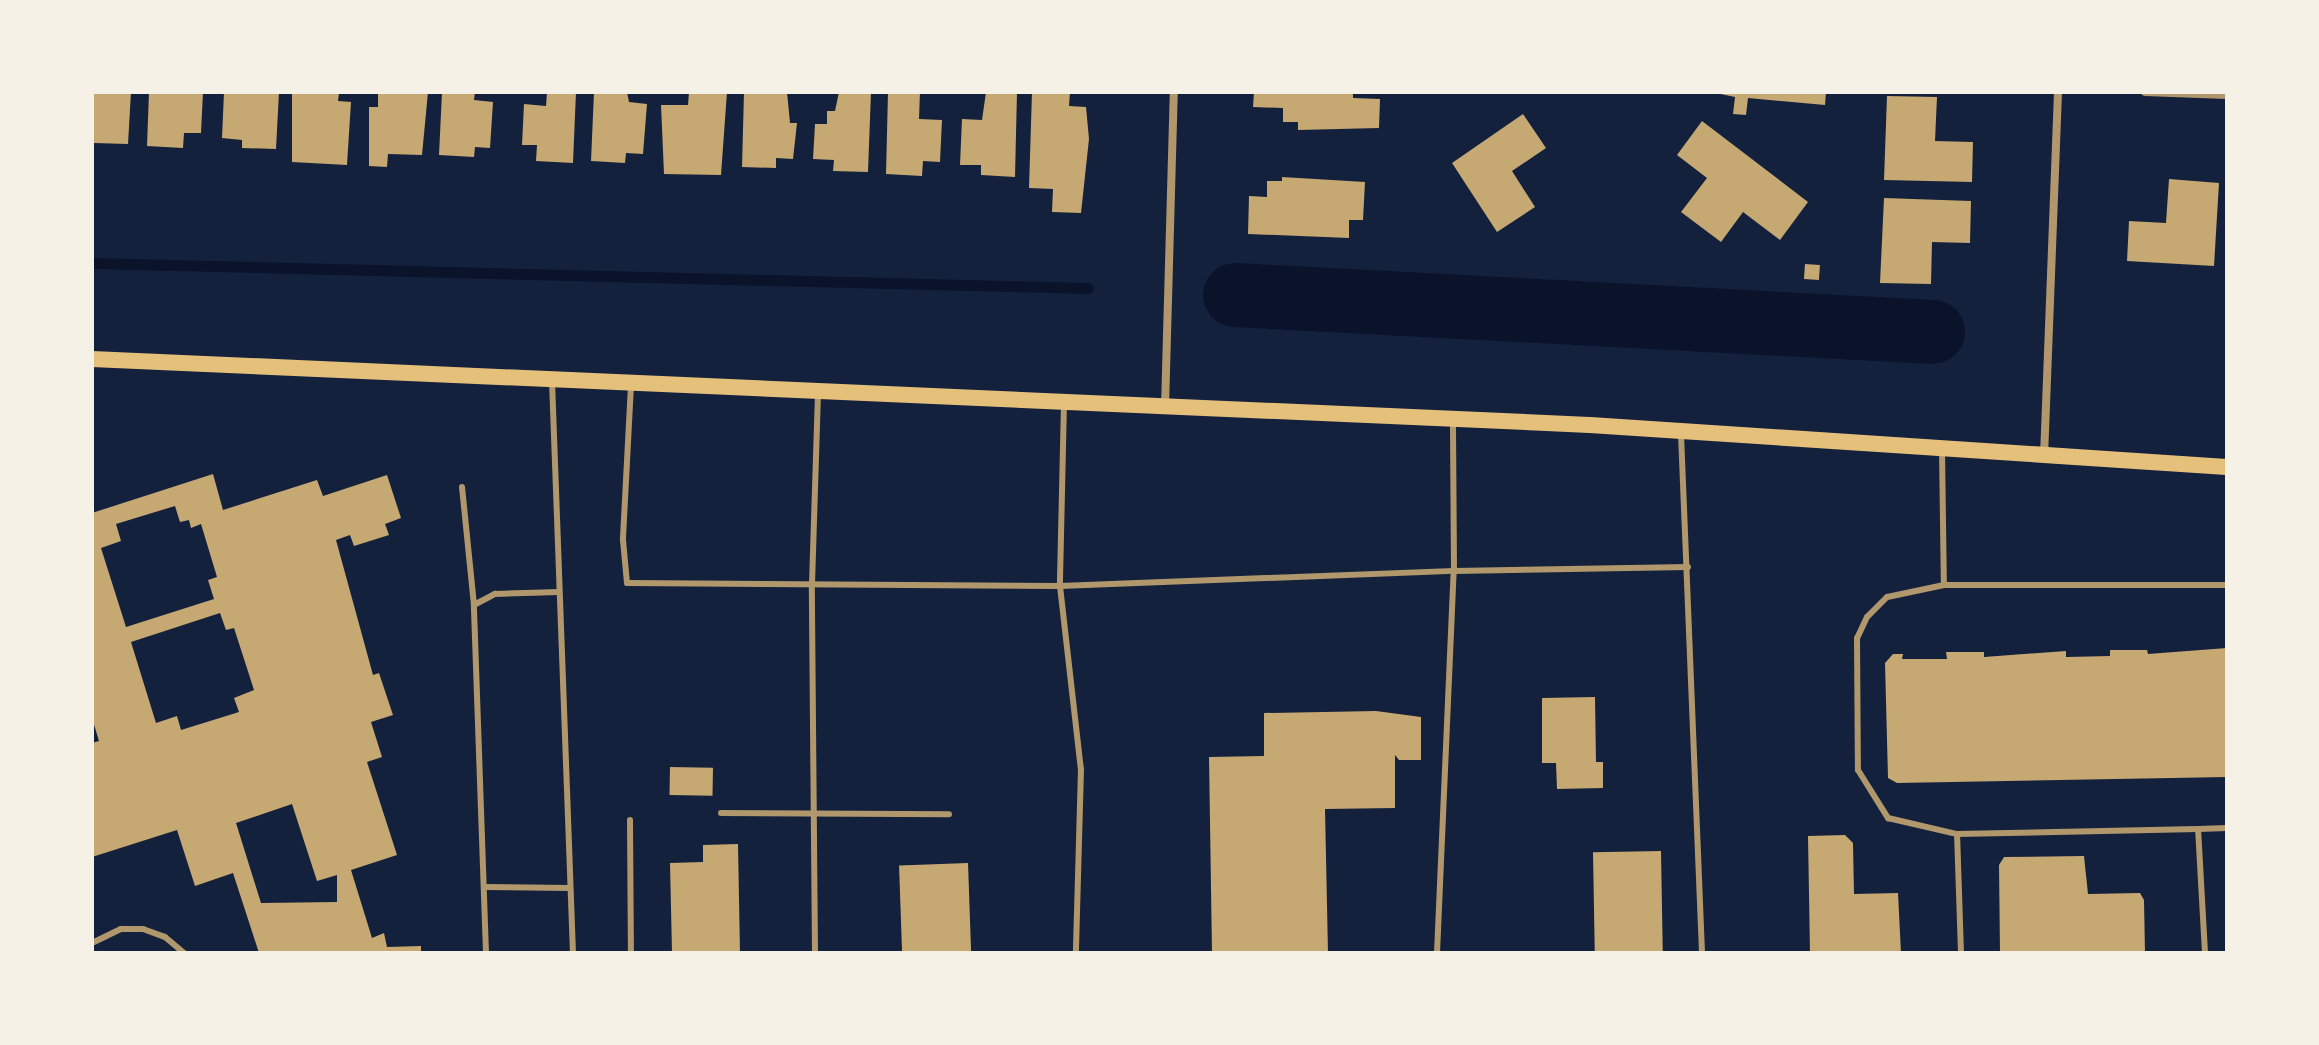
<!DOCTYPE html>
<style>
body{margin:0}
#map{position:relative;width:2319px;height:1045px;overflow:hidden;background:#14213d;font-family:Commissioner,sans-serif}
div>[style]{position:absolute}
.stream>*{height:11px;margin:-5.5px;padding:0 5.5px;transform-origin:5.5px;border-radius:5.5px;background:#0b132b}
.river>*{height:64px;margin:-32px;padding:0 32px;transform-origin:32px;border-radius:32px;background:#0b132b}
.building>*{inset:0;background:#c6a872;transform-origin:0 0}
.service>*{height:6px;margin:-3px;padding:0 3px;transform-origin:3px;border-radius:3px;background:#b1986c}
.minor>*{height:8px;margin:-4px;padding:0 4px;transform-origin:4px;border-radius:4px;background:#b1986c}
.secondary>*{height:16px;margin:-8px;padding:0 8px;transform-origin:8px;border-radius:8px;background:#e5c07b}
span{translate:-50% -50%;white-space:nowrap;text-align:center;line-height:1.15;-webkit-text-stroke:8px #f6f1e7;paint-order:stroke}
.frame{position:absolute;inset:0;border:94px solid #f6f1e7;pointer-events:none}
</style>
<div id="map">
<div class="stream">
<i style="left:92px;top:263px;width:996px;rotate:1.44deg"></i>
</div>
<div class="river">
<i style="left:1235px;top:295px;width:699px;rotate:3.03deg"></i>
</div>
<div class="building">
<i style="clip-path:polygon(92px 92px,131px 92px,128px 144px,94px 143px)"></i>
<i style="clip-path:polygon(149px 92px,203px 92px,201px 133px,184px 133px,183px 148px,147px 146px)"></i>
<i style="clip-path:polygon(224px 92px,279px 92px,276px 149px,242px 148px,242px 140px,222px 138px)"></i>
<i style="clip-path:polygon(292px 92px,339px 93px,338px 101px,351px 102px,347px 165px,292px 162px)"></i>
<i style="clip-path:polygon(428px 92px,422px 155px,388px 154px,387px 167px,369px 166px,369px 107px,378px 107px,378px 94px)"></i>
<i style="clip-path:polygon(442px 92px,475px 92px,474px 100px,493px 102px,490px 148px,475px 147px,474px 157px,439px 155px)"></i>
<i style="clip-path:polygon(547px 92px,576px 92px,573px 163px,536px 161px,537px 145px,522px 145px,524px 104px,546px 106px)"></i>
<i style="clip-path:polygon(594px 92px,627px 92px,629px 102px,647px 104px,643px 154px,626px 153px,625px 163px,591px 161px)"></i>
<i style="clip-path:polygon(689px 92px,727px 92px,721px 175px,664px 174px,661px 105px,688px 105px)"></i>
<i style="clip-path:polygon(744px 92px,787px 92px,790px 123px,797px 123px,793px 159px,776px 158px,776px 168px,742px 167px)"></i>
<i style="clip-path:polygon(839px 92px,871px 92px,868px 172px,833px 171px,834px 160px,813px 159px,815px 124px,827px 124px,827px 111px,835px 111px)"></i>
<i style="clip-path:polygon(888px 92px,920px 92px,919px 119px,942px 120px,940px 162px,923px 161px,922px 176px,886px 174px)"></i>
<i style="clip-path:polygon(986px 92px,1017px 92px,1015px 177px,981px 175px,981px 165px,960px 165px,962px 119px,982px 120px)"></i>
<i style="clip-path:polygon(1032px 92px,1070px 92px,1069px 106px,1086px 107px,1089px 139px,1081px 213px,1052px 212px,1053px 189px,1029px 188px)"></i>
<i style="clip-path:polygon(1254px 92px,1353px 92px,1353px 98px,1380px 99px,1379px 128px,1298px 130px,1298px 122px,1283px 122px,1283px 108px,1253px 107px)"></i>
<i style="clip-path:polygon(1711px 92px,1826px 92px,1825px 105px,1748px 98px,1746px 115px,1733px 114px,1735px 97px)"></i>
<i style="clip-path:polygon(1887px 96px,1937px 97px,1935px 141px,1973px 142px,1972px 182px,1884px 180px)"></i>
<i style="clip-path:polygon(1523px 114px,1546px 148px,1512px 171px,1535px 207px,1497px 232px,1452px 163px)"></i>
<i style="clip-path:polygon(1702px 121px,1808px 202px,1780px 240px,1743px 212px,1721px 242px,1681px 212px,1707px 178px,1677px 155px)"></i>
<i style="clip-path:polygon(1282px 177px,1365px 182px,1363px 220px,1349px 220px,1349px 238px,1248px 234px,1249px 196px,1267px 197px,1267px 181px,1282px 181px)"></i>
<i style="clip-path:polygon(2169px 179px,2219px 183px,2214px 266px,2127px 261px,2129px 221px,2166px 223px)"></i>
<i style="clip-path:polygon(1884px 198px,1971px 201px,1970px 243px,1932px 242px,1931px 284px,1880px 283px)"></i>
<i style="left:1805px;top:264px;width:15px;height:15px;rotate:4deg"></i>
<i style="clip-path:polygon(evenodd,213px 474px,223px 510px,317px 480px,323px 496px,387px 475px,401px 518px,385px 524px,389px 535px,354px 546px,350px 535px,336px 540px,373px 675px,379px 673px,393px 715px,371px 722px,382px 757px,367px 762px,397px 855px,351px 870px,372px 938px,384px 933px,387px 947px,421px 946px,421px 953px,259px 953px,233px 873px,195px 886px,177px 830px,92px 857px,92px 743px,99px 741px,92px 718px,92px 513px,213px 474px,175px 506px,180px 522px,189px 520px,191px 528px,201px 524px,217px 577px,208px 580px,214px 599px,126px 627px,101px 548px,121px 541px,116px 524px,175px 506px,213px 474px,220px 613px,226px 630px,234px 628px,254px 690px,234px 698px,239px 712px,181px 730px,177px 716px,156px 723px,131px 642px,220px 613px,213px 474px,292px 804px,317px 881px,337px 875px,337px 902px,261px 903px,236px 823px,292px 804px)"></i>
<i style="clip-path:polygon(2227px 648px,2227px 777px,1897px 783px,1888px 778px,1885px 663px,1893px 654px,1903px 654px,1902px 659px,1947px 659px,1946px 652px,1984px 652px,1984px 657px,2066px 651px,2066px 657px,2110px 656px,2110px 650px,2147px 650px,2148px 654px)"></i>
<i style="clip-path:polygon(1595px 697px,1596px 762px,1603px 762px,1603px 788px,1557px 789px,1556px 763px,1542px 763px,1542px 698px)"></i>
<i style="clip-path:polygon(1376px 711px,1421px 717px,1421px 760px,1399px 760px,1395px 755px,1395px 808px,1325px 809px,1328px 953px,1212px 953px,1209px 757px,1264px 756px,1264px 713px)"></i>
<i style="left:670px;top:767px;width:43px;height:28px;rotate:1deg"></i>
<i style="clip-path:polygon(1845px 835px,1853px 843px,1854px 894px,1898px 893px,1901px 953px,1810px 953px,1808px 836px)"></i>
<i style="clip-path:polygon(738px 844px,740px 953px,672px 953px,670px 863px,703px 862px,703px 845px)"></i>
<i style="left:1661px;top:851px;width:102px;height:68px;rotate:89deg"></i>
<i style="clip-path:polygon(2084px 856px,2088px 894px,2140px 893px,2144px 900px,2145px 953px,2000px 953px,1999px 865px,2004px 857px)"></i>
<i style="left:968px;top:863px;width:90px;height:69px;rotate:88deg"></i>
</div>
<div class="service">
<i style="left:552px;top:381px;width:572px;rotate:87.9deg"></i>
<i style="left:631px;top:385px;width:155px;rotate:93deg"></i>
<i style="left:623px;top:540px;width:43px;rotate:84.7deg"></i>
<i style="left:627px;top:583px;width:433px;rotate:0.4deg"></i>
<i style="left:1060px;top:586px;width:394px;rotate:-2.2deg"></i>
<i style="left:1454px;top:571px;width:151px;rotate:-90.4deg"></i>
<i style="left:1064px;top:403px;width:183px;rotate:91.3deg"></i>
<i style="left:1060px;top:586px;width:184px;rotate:83.5deg"></i>
<i style="left:1081px;top:769px;width:184px;rotate:91.6deg"></i>
<i style="left:1681px;top:434px;width:519px;rotate:87.68deg"></i>
<i style="left:1942px;top:450px;width:135px;rotate:89.2deg"></i>
<i style="left:1944px;top:585px;width:58px;rotate:168.1deg"></i>
<i style="left:1887px;top:597px;width:28px;rotate:135deg"></i>
<i style="left:1867px;top:617px;width:23px;rotate:115deg"></i>
<i style="left:1857px;top:638px;width:132px;rotate:89.6deg"></i>
<i style="left:1858px;top:770px;width:57px;rotate:58deg"></i>
<i style="left:1888px;top:818px;width:71px;rotate:13.1deg"></i>
<i style="left:462px;top:487px;width:119px;rotate:84.2deg"></i>
<i style="left:1944px;top:585px;width:283px"></i>
<i style="left:721px;top:813px;width:228px;rotate:0.3deg"></i>
<i style="left:630px;top:820px;width:133px;rotate:89.6deg"></i>
<i style="left:484px;top:887px;width:86px;rotate:0.7deg"></i>
<i style="left:92px;top:943px;width:32px;rotate:-26deg"></i>
<i style="left:121px;top:929px;width:22px"></i>
<i style="left:143px;top:929px;width:23px;rotate:20deg"></i>
<i style="left:165px;top:937px;width:25px;rotate:40deg"></i>
<i style="left:486px;top:953px;width:348px;rotate:-92deg"></i>
<i style="left:474px;top:605px;width:24px;rotate:-28deg"></i>
<i style="left:495px;top:594px;width:64px;rotate:-1.8deg"></i>
<i style="left:815px;top:953px;width:369px;rotate:-90.5deg"></i>
<i style="left:812px;top:584px;width:190px;rotate:-88.2deg"></i>
<i style="left:1437px;top:953px;width:382px;rotate:-87.5deg"></i>
<i style="left:1454px;top:571px;width:234px;rotate:-1deg"></i>
<i style="left:1961px;top:953px;width:119px;rotate:-91.9deg"></i>
<i style="left:1957px;top:834px;width:241px;rotate:-1.2deg"></i>
<i style="left:2205px;top:953px;width:124px;rotate:-93.2deg"></i>
<i style="left:2198px;top:829px;width:29px;rotate:-2deg"></i>
</div>
<div class="minor">
<i style="left:2145px;top:92px;width:82px;rotate:2.1deg"></i>
<i style="left:1165px;top:407px;width:315px;rotate:-88.4deg"></i>
<i style="left:2044px;top:457px;width:365px;rotate:-87.8deg"></i>
</div>
<div class="secondary">
<i style="left:92px;top:359px;width:1499px;rotate:2.52deg"></i>
<i style="left:1590px;top:425px;width:638px;rotate:3.77deg"></i>
</div>
<div class="frame"></div>
</div>
